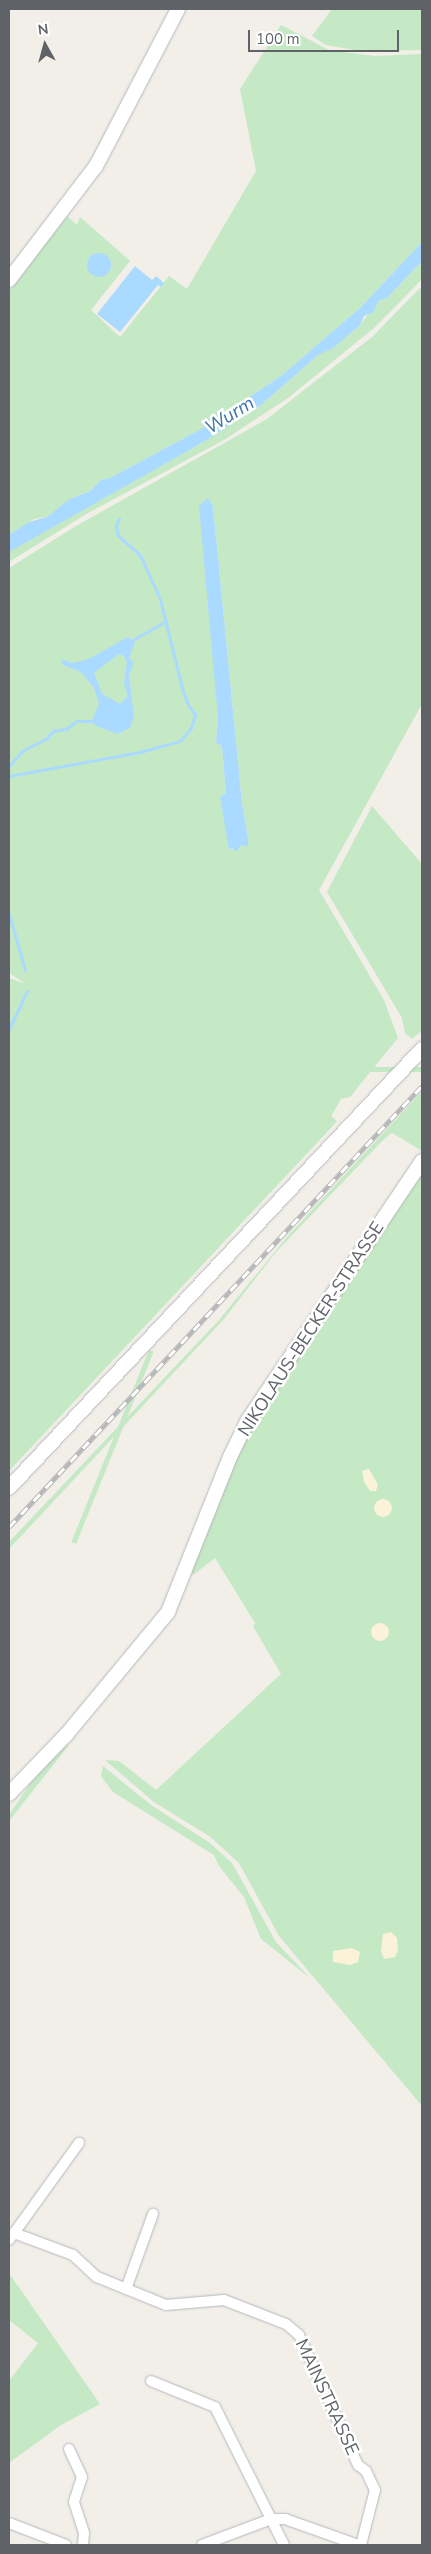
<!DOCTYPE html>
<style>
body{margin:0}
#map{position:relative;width:431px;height:2554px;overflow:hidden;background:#f1efe8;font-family:"Nunito Sans",sans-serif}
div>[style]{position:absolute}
.green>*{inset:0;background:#c5e8c5;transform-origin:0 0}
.sand>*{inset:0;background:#fbf3d9}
.round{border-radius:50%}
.water>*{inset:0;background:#aadaff}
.stream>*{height:3px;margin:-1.5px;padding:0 1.5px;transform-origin:1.5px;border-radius:1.5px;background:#aadaff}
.roads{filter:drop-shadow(0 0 1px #b5b8bc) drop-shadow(0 0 1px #b5b8bc)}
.street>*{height:10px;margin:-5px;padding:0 5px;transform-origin:5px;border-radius:5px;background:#fff}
.secondary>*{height:14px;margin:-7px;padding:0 7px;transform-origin:7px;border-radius:7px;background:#fff}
.rail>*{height:5px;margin-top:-2.5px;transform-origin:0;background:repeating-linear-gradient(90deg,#fff 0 9px,#b6b7b8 0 18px);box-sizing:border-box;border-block:1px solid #b6b7b8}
span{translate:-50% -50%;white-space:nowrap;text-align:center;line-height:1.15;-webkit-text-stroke:5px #fff;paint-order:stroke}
.street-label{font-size:18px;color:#5f6368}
.water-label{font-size:19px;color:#4174aa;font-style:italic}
.frame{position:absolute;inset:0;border:10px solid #5f6368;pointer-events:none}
.north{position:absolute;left:20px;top:20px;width:50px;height:50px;-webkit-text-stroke:4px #fff;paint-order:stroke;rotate:353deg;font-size:14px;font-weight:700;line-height:20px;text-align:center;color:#5f6368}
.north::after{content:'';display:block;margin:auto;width:18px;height:22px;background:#5f6368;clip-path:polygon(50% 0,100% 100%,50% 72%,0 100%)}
.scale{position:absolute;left:248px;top:30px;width:151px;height:22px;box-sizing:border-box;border:2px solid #5f6368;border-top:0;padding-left:6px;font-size:15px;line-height:18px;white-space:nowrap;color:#5f6368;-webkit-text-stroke:4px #fff;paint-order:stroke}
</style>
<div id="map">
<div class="green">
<i style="clip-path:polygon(332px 9px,422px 9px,422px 50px,360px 51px,326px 45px,312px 36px)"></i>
<i style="clip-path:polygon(281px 25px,329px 50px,374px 56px,422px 54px,422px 242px,360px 308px,281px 376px,201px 429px,110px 478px,101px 480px,90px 491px,74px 497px,47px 517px,34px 519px,9px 535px,9px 291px,67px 216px,77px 225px,80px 217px,130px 261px,91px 310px,120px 337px,169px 276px,187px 289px,256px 171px,240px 89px)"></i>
<i style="clip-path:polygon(422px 261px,422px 279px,397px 305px,374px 328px,288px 398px,224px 440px,88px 513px,9px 562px,9px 552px,22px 543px,200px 444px,261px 405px,318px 355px,360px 325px,378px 301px,387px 298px)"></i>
<i style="clip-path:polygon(evenodd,422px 286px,422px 704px,319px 890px,384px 1000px,398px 1038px,350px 1097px,341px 1099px,331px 1116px,337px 1121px,330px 1129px,9px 1471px,9px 978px,26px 984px,9px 973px,9px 568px,76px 526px,267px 419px,372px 337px,422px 286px,208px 498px,213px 506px,242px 803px,248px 838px,248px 847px,241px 845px,230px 850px,220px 797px,226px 793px,222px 746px,216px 743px,218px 718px,208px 498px)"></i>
<i style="clip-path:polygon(372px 806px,422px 864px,422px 1031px,412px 1039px,405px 1033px,402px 1018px,327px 892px)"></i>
<i style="left:422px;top:1067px;width:5px;height:92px;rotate:90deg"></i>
<i style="clip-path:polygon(422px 1091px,422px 1151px,392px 1133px,383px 1140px,276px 1252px,224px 1319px,9px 1549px,9px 1542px,219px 1320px,287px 1237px)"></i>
<i style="clip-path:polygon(422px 1173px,422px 2106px,279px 1936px,239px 1863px,209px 1836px,154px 1802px,105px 1760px,119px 1761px,156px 1790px,281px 1674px,253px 1626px,255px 1623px,215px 1558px,193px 1575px,191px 1570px,234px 1464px,269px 1395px)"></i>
<i style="left:149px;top:1350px;width:5px;height:207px;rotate:22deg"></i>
<i style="clip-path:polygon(64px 1745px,69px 1745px,9px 1821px,9px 1815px,32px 1781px)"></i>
<i style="clip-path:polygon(103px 1766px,151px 1805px,210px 1843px,232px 1863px,276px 1942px,310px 1978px,261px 1939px,244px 1897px,219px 1866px,214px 1855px,113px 1792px,101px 1776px)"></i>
<i style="clip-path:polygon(9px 2273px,100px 2404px,61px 2425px,9px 2463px,9px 2381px,38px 2343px,9px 2320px)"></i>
</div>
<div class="sand">
<i style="clip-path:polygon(369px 1469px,378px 1485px,376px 1491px,370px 1491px,364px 1482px,362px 1471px)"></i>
<i class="round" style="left:374px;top:1499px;width:18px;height:18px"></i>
<i class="round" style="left:371px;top:1623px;width:18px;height:18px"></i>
<i style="clip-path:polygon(391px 1932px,397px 1938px,398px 1951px,395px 1957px,384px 1959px,381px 1951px,383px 1934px)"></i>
<i style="clip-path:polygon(352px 1948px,360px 1952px,358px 1962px,350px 1965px,333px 1962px,333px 1951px)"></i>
</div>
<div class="water">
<i style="clip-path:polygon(422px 242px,422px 261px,387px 298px,378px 301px,373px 312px,364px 316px,360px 325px,333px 348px,318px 355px,261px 405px,200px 444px,9px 552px,9px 535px,29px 522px,47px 517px,68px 500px,90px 491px,101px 480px,110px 478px,201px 429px,281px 376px,360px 308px)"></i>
<i class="round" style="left:87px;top:253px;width:24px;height:24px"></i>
<i style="clip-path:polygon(135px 266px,152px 280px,156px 276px,164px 283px,161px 287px,158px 285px,120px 332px,97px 314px)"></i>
<i style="clip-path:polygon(208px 498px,213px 506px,242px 803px,248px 838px,248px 847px,241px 845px,236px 852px,233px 848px,229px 850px,220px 797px,226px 793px,222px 746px,216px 743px,218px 718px,199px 506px)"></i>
<i style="clip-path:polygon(evenodd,128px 637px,135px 643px,129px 658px,134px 663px,129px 675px,134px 717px,130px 728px,117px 734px,96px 726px,92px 721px,99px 704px,94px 688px,81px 672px,63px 665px,61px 659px,73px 663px,89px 659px,128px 637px,119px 654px,124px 656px,127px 663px,124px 683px,128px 696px,120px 704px,102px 694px,94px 673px,119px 654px)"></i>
</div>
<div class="stream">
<i style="left:131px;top:641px;width:40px;rotate:-29.7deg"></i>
<i style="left:9px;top:766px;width:20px;rotate:-49deg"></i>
<i style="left:22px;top:751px;width:28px;rotate:-27deg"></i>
<i style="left:47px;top:738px;width:9px;rotate:-49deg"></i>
<i style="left:53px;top:731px;width:13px;rotate:-9deg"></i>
<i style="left:66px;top:729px;width:13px;rotate:-39deg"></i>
<i style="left:76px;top:721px;width:20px"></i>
<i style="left:9px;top:776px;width:133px;rotate:-10.4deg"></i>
<i style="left:140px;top:752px;width:41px;rotate:-15.4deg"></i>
<i style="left:180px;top:741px;width:17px;rotate:-50deg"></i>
<i style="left:191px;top:728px;width:15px;rotate:-74deg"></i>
<i style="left:195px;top:714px;width:11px;rotate:-128deg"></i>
<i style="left:188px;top:705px;width:18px;rotate:-109deg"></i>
<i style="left:182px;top:688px;width:92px;rotate:-103.9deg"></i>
<i style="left:160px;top:599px;width:48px;rotate:-114.4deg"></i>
<i style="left:140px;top:555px;width:29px;rotate:-139deg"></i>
<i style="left:118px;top:536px;width:11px;rotate:-100deg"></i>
<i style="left:116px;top:525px;width:7px;rotate:-63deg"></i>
<i style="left:9px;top:914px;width:58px;rotate:74.1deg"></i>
<i style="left:9px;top:1029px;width:42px;rotate:-64.7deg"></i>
</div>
<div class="roads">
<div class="street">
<i style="left:14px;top:2233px;width:63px;rotate:20.4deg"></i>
<i style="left:73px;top:2255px;width:33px;rotate:43deg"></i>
<i style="left:97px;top:2277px;width:74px;rotate:22.1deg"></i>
<i style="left:166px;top:2305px;width:58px;rotate:-4.9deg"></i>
<i style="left:224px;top:2300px;width:66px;rotate:21.2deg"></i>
<i style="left:286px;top:2324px;width:17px;rotate:40deg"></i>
<i style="left:299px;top:2335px;width:143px;rotate:65.6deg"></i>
<i style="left:358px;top:2465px;width:10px;rotate:37deg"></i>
<i style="left:366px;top:2471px;width:21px;rotate:65deg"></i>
<i style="left:375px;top:2490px;width:57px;rotate:104.3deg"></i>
<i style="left:9px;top:2240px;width:120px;rotate:-54.2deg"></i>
<i style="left:126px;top:2289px;width:80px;rotate:-70.2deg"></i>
<i style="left:151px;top:2381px;width:69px;rotate:22.1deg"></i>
<i style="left:215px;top:2407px;width:154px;rotate:63.4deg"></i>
<i style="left:69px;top:2449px;width:31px;rotate:65deg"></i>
<i style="left:82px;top:2477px;width:26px;rotate:108deg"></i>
<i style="left:74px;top:2502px;width:33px;rotate:72deg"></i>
<i style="left:84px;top:2533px;width:12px;rotate:95deg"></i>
<i style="left:9px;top:2523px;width:61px;rotate:21.1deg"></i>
<i style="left:202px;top:2545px;width:74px;rotate:-20.6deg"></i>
<i style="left:271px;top:2519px;width:14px"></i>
<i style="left:285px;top:2519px;width:77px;rotate:19.6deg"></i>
</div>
<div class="secondary">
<i style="left:9px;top:280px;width:143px;rotate:-52.7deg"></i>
<i style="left:96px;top:166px;width:177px;rotate:-62.4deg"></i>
<i style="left:9px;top:1488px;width:603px;rotate:-46.75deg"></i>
<i style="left:9px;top:1794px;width:82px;rotate:-46deg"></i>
<i style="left:66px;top:1735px;width:160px;rotate:-50.3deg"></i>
<i style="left:168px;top:1612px;width:167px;rotate:-68.2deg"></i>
<i style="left:230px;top:1457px;width:41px;rotate:-64.1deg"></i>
<i style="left:248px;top:1420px;width:312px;rotate:-56.1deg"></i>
</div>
</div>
<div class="rail">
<i style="left:9px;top:1527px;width:604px;rotate:-46.88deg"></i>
</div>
<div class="street-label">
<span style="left:311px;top:1329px;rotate:-57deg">NIKOLAUS-BECKER-STRASSE</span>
<span style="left:327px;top:2397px;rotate:65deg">MAINSTRASSE</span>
</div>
<div class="water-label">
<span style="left:230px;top:416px;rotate:-32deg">Wurm</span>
</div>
<div class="frame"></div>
<div class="north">N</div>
<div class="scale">100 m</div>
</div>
